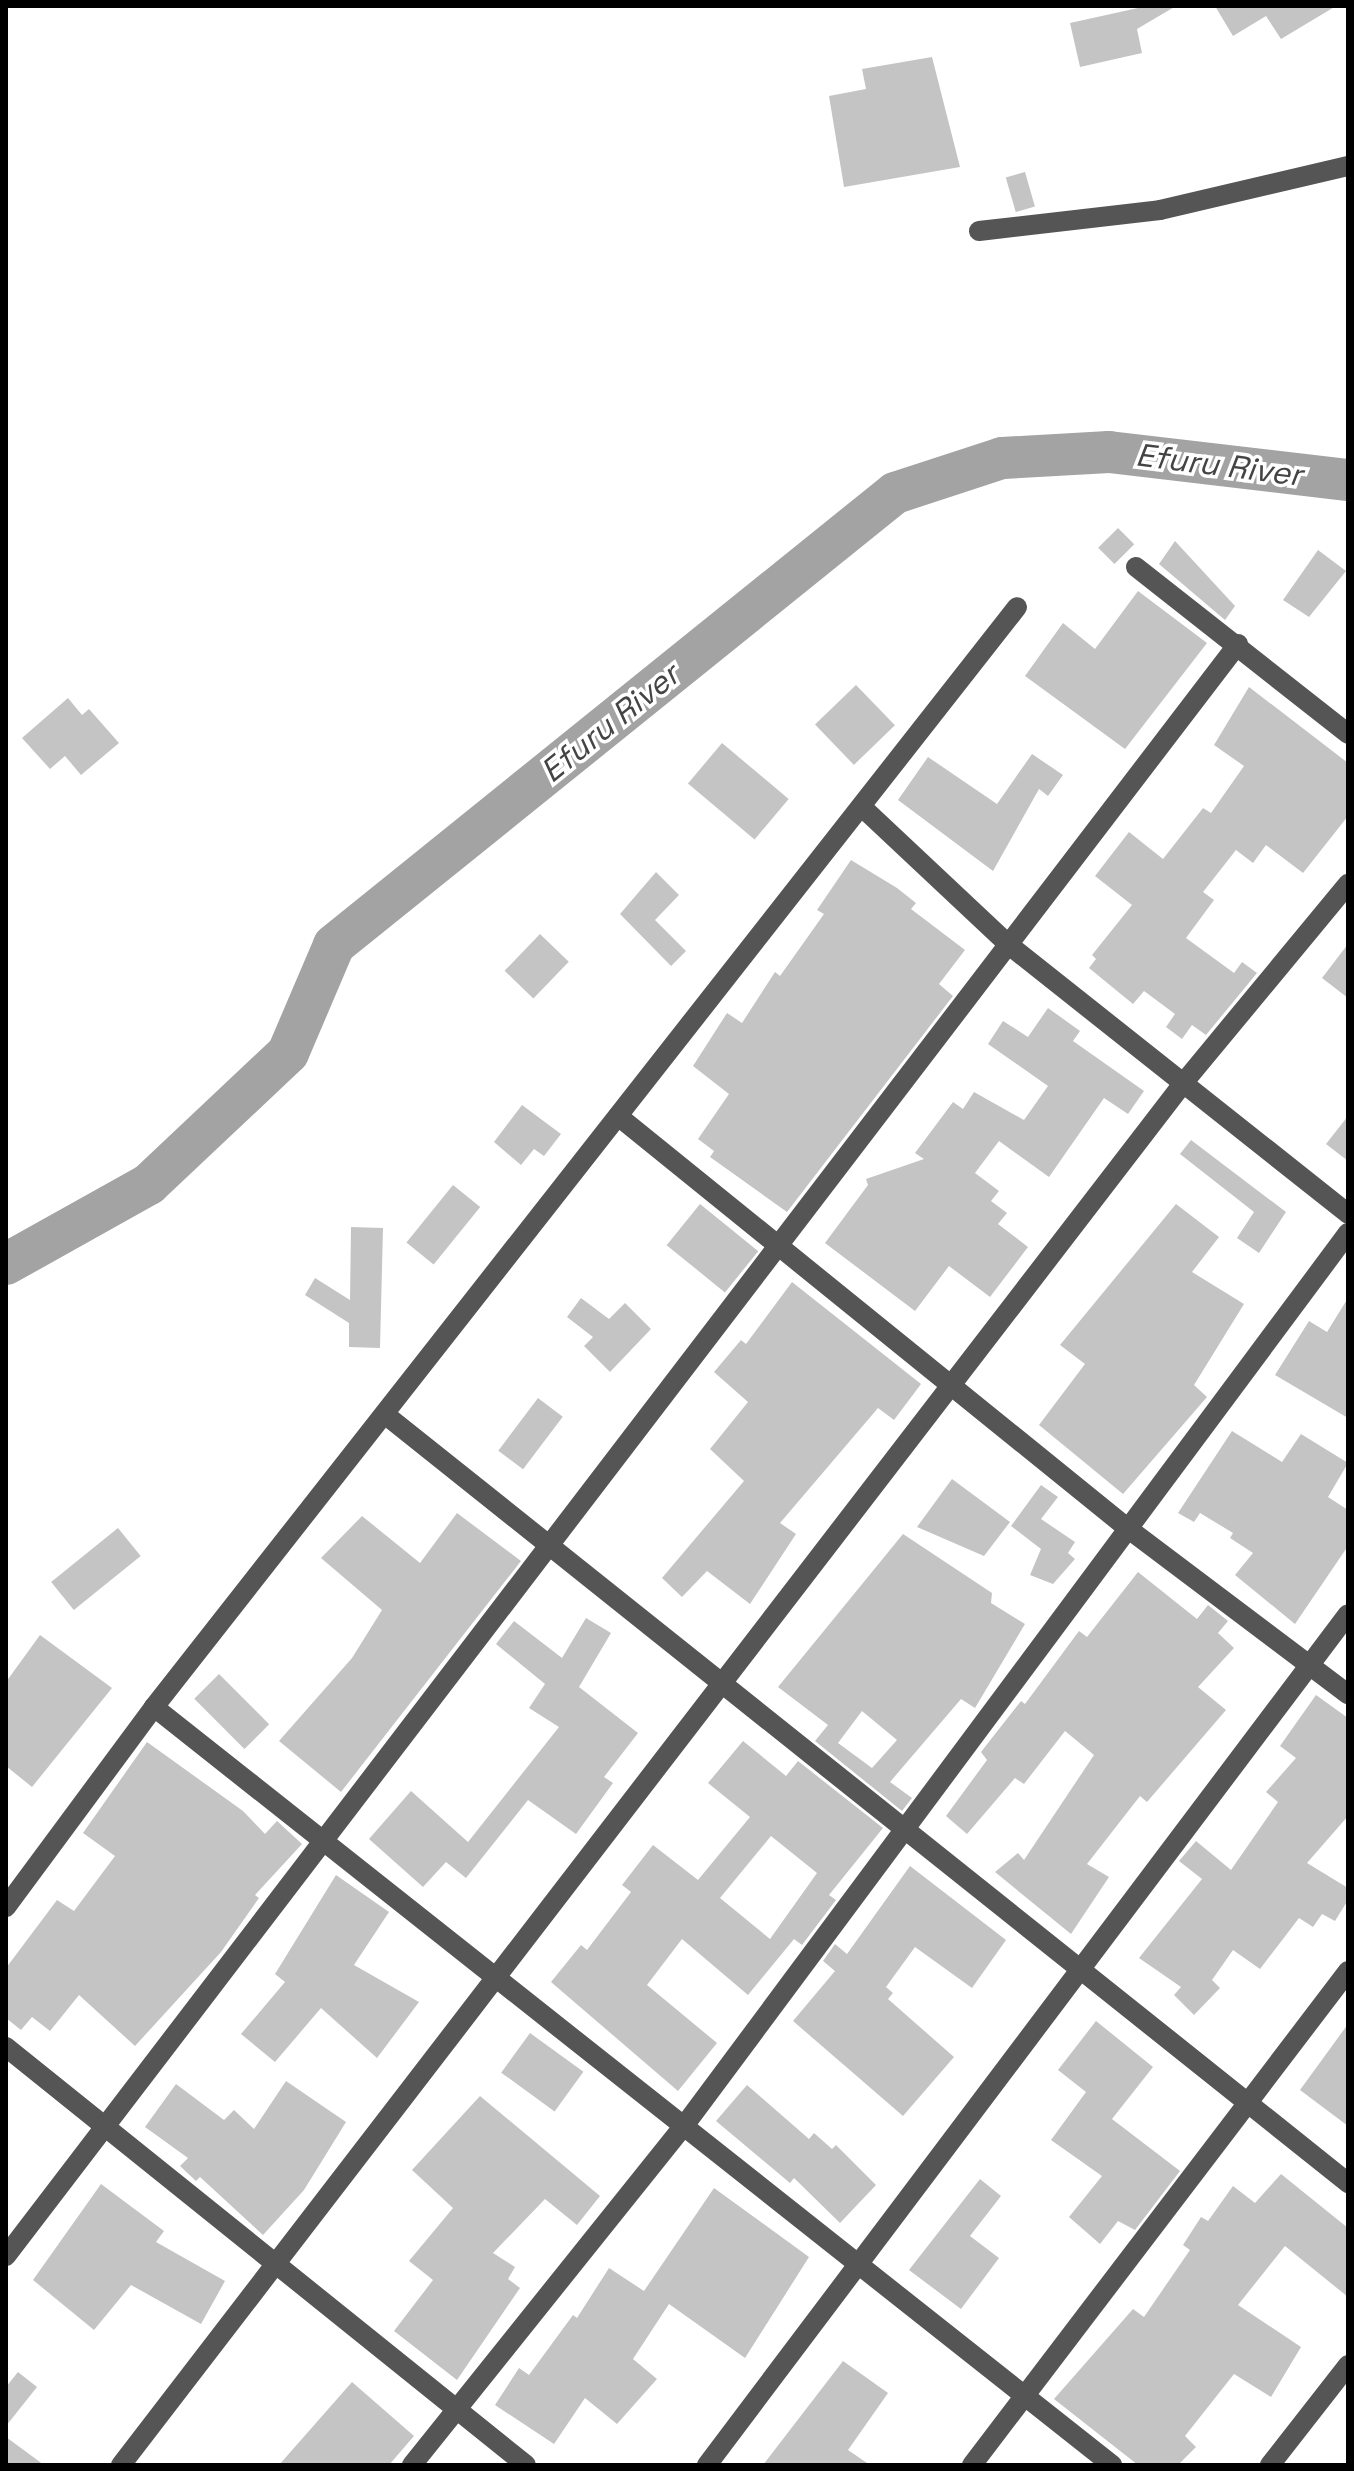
<!DOCTYPE html>
<style>
body{margin:0}
#map{position:relative;width:1354px;height:2471px;overflow:hidden;background:#fff;font-family:"Space Grotesk",sans-serif}
div>[style]{position:absolute}
.river>*{height:42px;margin:-21px;padding:0 21px;transform-origin:21px;border-radius:21px;background:#a3a3a3}
.building>*{inset:0;background:#c4c4c4;transform-origin:0 0}
.minor>*{height:20px;margin:-10px;padding:0 10px;transform-origin:10px;border-radius:10px;background:#555}
span{translate:-50% -50%;white-space:nowrap;text-align:center;line-height:1.15;-webkit-text-stroke:7px #fff;paint-order:stroke}
.water-label{font-size:32px;color:#444;font-style:italic}
.frame{position:absolute;inset:0;border:8px solid #000;pointer-events:none}
</style>
<div id="map">
<div class="river">
<i style="left:6px;top:1264px;width:164px;rotate:-29.2deg"></i>
<i style="left:149px;top:1184px;width:191px;rotate:-43.3deg"></i>
<i style="left:288px;top:1053px;width:117px;rotate:-66.9deg"></i>
<i style="left:334px;top:945px;width:720px;rotate:-38.86deg"></i>
<i style="left:895px;top:493px;width:113px;rotate:-18.1deg"></i>
<i style="left:1002px;top:458px;width:107px;rotate:-3.2deg"></i>
<i style="left:1109px;top:452px;width:241px;rotate:6.7deg"></i>
</div>
<div class="building">
<i style="clip-path:polygon(1147px 6px,1176px 6px,1137px 29px,1142px 53px,1080px 67px,1070px 23px)"></i>
<i style="clip-path:polygon(1215px 6px,1336px 6px,1281px 39px,1266px 16px,1233px 36px)"></i>
<i style="clip-path:polygon(932px 57px,960px 167px,844px 187px,829px 96px,866px 89px,862px 69px)"></i>
<i style="left:1025px;top:172px;width:36px;height:20px;rotate:74deg"></i>
<i style="left:1118px;top:528px;width:23px;height:28px;rotate:45deg"></i>
<i style="clip-path:polygon(1175px 541px,1235px 606px,1225px 620px,1159px 564px)"></i>
<i style="clip-path:polygon(1318px 550px,1346px 571px,1309px 617px,1283px 600px)"></i>
<i style="clip-path:polygon(1138px 591px,1207px 643px,1125px 749px,1025px 676px,1063px 623px,1095px 649px)"></i>
<i style="left:856px;top:685px;width:56px;height:57px;rotate:46deg"></i>
<i style="clip-path:polygon(1249px 687px,1348px 763px,1348px 816px,1303px 873px,1266px 845px,1253px 863px,1236px 850px,1203px 892px,1214px 900px,1186px 938px,1234px 973px,1242px 962px,1257px 973px,1206px 1035px,1192px 1025px,1182px 1039px,1166px 1027px,1175px 1014px,1144px 991px,1133px 1004px,1089px 968px,1096px 959px,1092px 955px,1132px 905px,1095px 876px,1129px 832px,1163px 859px,1203px 808px,1211px 813px,1244px 766px,1214px 745px)"></i>
<i style="clip-path:polygon(68px 698px,82px 715px,89px 709px,119px 743px,81px 775px,65px 756px,50px 769px,22px 738px)"></i>
<i style="left:722px;top:743px;width:87px;height:53px;rotate:40deg"></i>
<i style="clip-path:polygon(1032px 754px,1063px 775px,1048px 796px,1039px 789px,993px 871px,898px 800px,928px 757px,997px 804px)"></i>
<i style="clip-path:polygon(851px 860px,897px 888px,916px 903px,911px 909px,965px 950px,939px 984px,953px 996px,787px 1212px,710px 1157px,714px 1151px,698px 1139px,729px 1094px,693px 1066px,727px 1013px,742px 1023px,775px 972px,780px 976px,824px 914px,817px 910px)"></i>
<i style="clip-path:polygon(656px 872px,679px 895px,655px 920px,686px 951px,671px 966px,620px 914px)"></i>
<i style="left:540px;top:934px;width:40px;height:51px;rotate:44deg"></i>
<i style="clip-path:polygon(1348px 944px,1348px 998px,1322px 978px)"></i>
<i style="clip-path:polygon(1048px 1008px,1080px 1031px,1073px 1041px,1144px 1091px,1128px 1114px,1104px 1098px,1049px 1177px,999px 1141px,975px 1173px,999px 1191px,991px 1201px,1007px 1213px,998px 1224px,1028px 1247px,990px 1297px,949px 1266px,915px 1311px,825px 1243px,868px 1185px,866px 1179px,924px 1159px,915px 1153px,953px 1102px,963px 1109px,974px 1092px,1024px 1120px,1048px 1086px,988px 1044px,1003px 1021px,1028px 1037px)"></i>
<i style="clip-path:polygon(522px 1105px,561px 1134px,544px 1156px,534px 1149px,521px 1165px,494px 1142px)"></i>
<i style="clip-path:polygon(1348px 1116px,1348px 1161px,1326px 1144px)"></i>
<i style="clip-path:polygon(1191px 1140px,1286px 1212px,1259px 1253px,1237px 1238px,1254px 1212px,1180px 1154px)"></i>
<i style="left:453px;top:1185px;width:35px;height:74px;rotate:39deg"></i>
<i style="left:700px;top:1204px;width:75px;height:53px;rotate:39deg"></i>
<i style="clip-path:polygon(1176px 1204px,1219px 1237px,1192px 1272px,1244px 1304px,1194px 1385px,1207px 1397px,1123px 1494px,1039px 1425px,1085px 1364px,1060px 1345px)"></i>
<i style="clip-path:polygon(351px 1227px,383px 1228px,380px 1348px,349px 1347px,349px 1323px,305px 1295px,315px 1278px,350px 1300px)"></i>
<i style="clip-path:polygon(792px 1282px,921px 1384px,894px 1420px,878px 1408px,780px 1523px,796px 1534px,750px 1604px,707px 1571px,682px 1597px,662px 1578px,744px 1481px,710px 1449px,748px 1402px,714px 1372px,741px 1340px,746px 1344px)"></i>
<i style="clip-path:polygon(581px 1298px,609px 1319px,625px 1303px,651px 1329px,610px 1372px,584px 1346px,593px 1337px,567px 1317px)"></i>
<i style="clip-path:polygon(1348px 1298px,1348px 1418px,1275px 1375px,1309px 1321px,1327px 1332px)"></i>
<i style="left:538px;top:1398px;width:31px;height:66px;rotate:37deg"></i>
<i style="clip-path:polygon(1232px 1431px,1282px 1462px,1301px 1434px,1348px 1463px,1328px 1497px,1348px 1510px,1348px 1546px,1295px 1624px,1235px 1575px,1253px 1553px,1230px 1538px,1233px 1533px,1200px 1513px,1194px 1522px,1178px 1513px)"></i>
<i style="clip-path:polygon(952px 1479px,1010px 1522px,984px 1556px,917px 1527px)"></i>
<i style="clip-path:polygon(1041px 1485px,1058px 1497px,1041px 1519px,1075px 1542px,1068px 1553px,1075px 1559px,1053px 1584px,1030px 1575px,1041px 1549px,1011px 1526px)"></i>
<i style="clip-path:polygon(457px 1513px,521px 1561px,341px 1792px,279px 1741px,352px 1658px,382px 1610px,321px 1558px,362px 1516px,420px 1563px)"></i>
<i style="left:118px;top:1528px;width:36px;height:86px;rotate:51deg"></i>
<i style="clip-path:polygon(evenodd,903px 1534px,992px 1593px,991px 1603px,1025px 1624px,975px 1708px,961px 1699px,890px 1782px,912px 1798px,902px 1811px,815px 1741px,828px 1725px,778px 1687px,903px 1534px,862px 1711px,897px 1740px,872px 1768px,838px 1743px,862px 1711px)"></i>
<i style="clip-path:polygon(1138px 1572px,1197px 1619px,1208px 1605px,1228px 1621px,1218px 1633px,1234px 1648px,1198px 1687px,1226px 1710px,1147px 1802px,1140px 1796px,1087px 1864px,1109px 1877px,1071px 1934px,995px 1872px,1018px 1853px,1024px 1860px,1094px 1755px,1065px 1731px,1024px 1784px,1015px 1778px,967px 1834px,946px 1816px,987px 1760px,981px 1752px,1021px 1701px,1025px 1704px,1079px 1631px,1087px 1637px)"></i>
<i style="clip-path:polygon(586px 1618px,611px 1633px,579px 1687px,638px 1733px,604px 1777px,613px 1783px,576px 1834px,528px 1800px,466px 1878px,446px 1862px,423px 1887px,369px 1839px,411px 1791px,468px 1842px,559px 1727px,529px 1708px,545px 1684px,496px 1644px,514px 1621px,562px 1658px)"></i>
<i style="clip-path:polygon(40px 1635px,112px 1688px,32px 1787px,6px 1766px,6px 1682px)"></i>
<i style="left:219px;top:1674px;width:71px;height:35px;rotate:45deg"></i>
<i style="clip-path:polygon(1316px 1695px,1348px 1718px,1348px 1816px,1307px 1863px,1348px 1888px,1348px 1900px,1335px 1921px,1322px 1914px,1313px 1927px,1299px 1918px,1260px 1969px,1233px 1950px,1212px 1980px,1220px 1988px,1194px 2015px,1174px 1995px,1181px 1987px,1139px 1958px,1202px 1879px,1179px 1861px,1196px 1841px,1231px 1870px,1278px 1802px,1266px 1792px,1296px 1758px,1280px 1746px)"></i>
<i style="clip-path:polygon(evenodd,743px 1741px,786px 1776px,798px 1761px,883px 1828px,829px 1895px,836px 1900px,802px 1945px,794px 1939px,748px 1995px,682px 1939px,647px 1985px,717px 2043px,678px 2091px,551px 1982px,581px 1945px,587px 1950px,631px 1892px,622px 1885px,653px 1845px,698px 1880px,750px 1817px,708px 1783px,743px 1741px,771px 1836px,817px 1873px,770px 1939px,720px 1898px,771px 1836px)"></i>
<i style="clip-path:polygon(147px 1742px,243px 1811px,265px 1834px,277px 1821px,302px 1844px,255px 1895px,259px 1898px,221px 1952px,135px 2046px,79px 1995px,50px 2031px,32px 2017px,21px 2030px,6px 2018px,6px 1968px,57px 1900px,74px 1911px,115px 1856px,83px 1833px)"></i>
<i style="clip-path:polygon(910px 1866px,1006px 1940px,972px 1988px,915px 1947px,886px 1987px,893px 1993px,888px 1999px,954px 2057px,903px 2116px,793px 2021px,835px 1971px,823px 1961px,835px 1944px,847px 1954px)"></i>
<i style="clip-path:polygon(336px 1875px,389px 1912px,354px 1965px,419px 2002px,377px 2058px,321px 2008px,275px 2062px,241px 2034px,285px 1982px,275px 1974px)"></i>
<i style="clip-path:polygon(1096px 2021px,1153px 2067px,1112px 2119px,1180px 2171px,1135px 2230px,1118px 2221px,1100px 2244px,1069px 2217px,1102px 2176px,1051px 2140px,1086px 2092px,1058px 2070px)"></i>
<i style="clip-path:polygon(1348px 2024px,1348px 2126px,1300px 2090px)"></i>
<i style="left:530px;top:2033px;width:66px;height:49px;rotate:36deg"></i>
<i style="clip-path:polygon(286px 2081px,346px 2122px,304px 2190px,263px 2235px,200px 2177px,196px 2181px,180px 2166px,188px 2158px,145px 2127px,176px 2084px,224px 2120px,234px 2110px,254px 2129px)"></i>
<i style="clip-path:polygon(747px 2085px,809px 2139px,814px 2133px,832px 2149px,836px 2145px,876px 2185px,840px 2223px,794px 2178px,790px 2183px,716px 2121px)"></i>
<i style="clip-path:polygon(480px 2096px,600px 2196px,577px 2225px,545px 2199px,493px 2253px,515px 2267px,508px 2279px,520px 2288px,457px 2380px,394px 2331px,433px 2280px,409px 2261px,453px 2208px,412px 2170px)"></i>
<i style="clip-path:polygon(1281px 2174px,1348px 2228px,1348px 2297px,1285px 2246px,1238px 2305px,1301px 2347px,1271px 2397px,1234px 2374px,1185px 2436px,1196px 2447px,1178px 2465px,1138px 2465px,1054px 2399px,1133px 2309px,1144px 2317px,1190px 2250px,1183px 2245px,1201px 2217px,1208px 2221px,1233px 2186px,1255px 2203px)"></i>
<i style="clip-path:polygon(980px 2179px,1001px 2196px,970px 2236px,999px 2258px,961px 2309px,909px 2270px)"></i>
<i style="clip-path:polygon(101px 2184px,164px 2231px,156px 2242px,225px 2281px,201px 2324px,131px 2285px,94px 2330px,33px 2280px)"></i>
<i style="clip-path:polygon(714px 2188px,809px 2257px,745px 2358px,669px 2304px,633px 2359px,657px 2379px,617px 2424px,585px 2398px,554px 2444px,495px 2405px,519px 2368px,529px 2375px,573px 2315px,577px 2318px,609px 2268px,644px 2291px)"></i>
<i style="clip-path:polygon(843px 2361px,888px 2393px,848px 2450px,870px 2465px,763px 2465px)"></i>
<i style="clip-path:polygon(18px 2372px,37px 2387px,6px 2426px,6px 2387px)"></i>
<i style="clip-path:polygon(352px 2382px,414px 2436px,389px 2465px,279px 2465px)"></i>
<i style="clip-path:polygon(6px 2437px,44px 2465px,6px 2465px)"></i>
</div>
<div class="minor">
<i style="left:979px;top:231px;width:182px;rotate:-6.6deg"></i>
<i style="left:1160px;top:210px;width:193px;rotate:-13.2deg"></i>
<i style="left:1136px;top:567px;width:270px;rotate:38.2deg"></i>
<i style="left:862px;top:807px;width:202px;rotate:43.2deg"></i>
<i style="left:1009px;top:945px;width:433px;rotate:38.4deg"></i>
<i style="left:618px;top:1116px;width:653px;rotate:38.97deg"></i>
<i style="left:1126px;top:1527px;width:278px;rotate:37deg"></i>
<i style="left:387px;top:1416px;width:1230px;rotate:38.59deg"></i>
<i style="left:154px;top:1707px;width:1222px;rotate:38.35deg"></i>
<i style="left:6px;top:1907px;width:249px;rotate:-53.5deg"></i>
<i style="left:154px;top:1707px;width:1398px;rotate:-51.88deg"></i>
<i style="left:6px;top:2047px;width:667px;rotate:38.79deg"></i>
<i style="left:6px;top:2256px;width:2029px;rotate:-52.61deg"></i>
<i style="left:121px;top:2465px;width:1746px;rotate:-52.45deg"></i>
<i style="left:1185px;top:1081px;width:256px;rotate:-50.4deg"></i>
<i style="left:412px;top:2465px;width:435px;rotate:-51.3deg"></i>
<i style="left:684px;top:2126px;width:1113px;rotate:-53.37deg"></i>
<i style="left:707px;top:2465px;width:1065px;rotate:-53.01deg"></i>
<i style="left:972px;top:2465px;width:621px;rotate:-52.72deg"></i>
<i style="left:1270px;top:2465px;width:127px;rotate:-52deg"></i>
</div>
<div class="water-label">
<span style="left:1219px;top:465px;rotate:7deg">Efuru River</span>
<span style="left:610px;top:723px;rotate:-39deg">Efuru River</span>
</div>
<div class="frame"></div>
</div>
